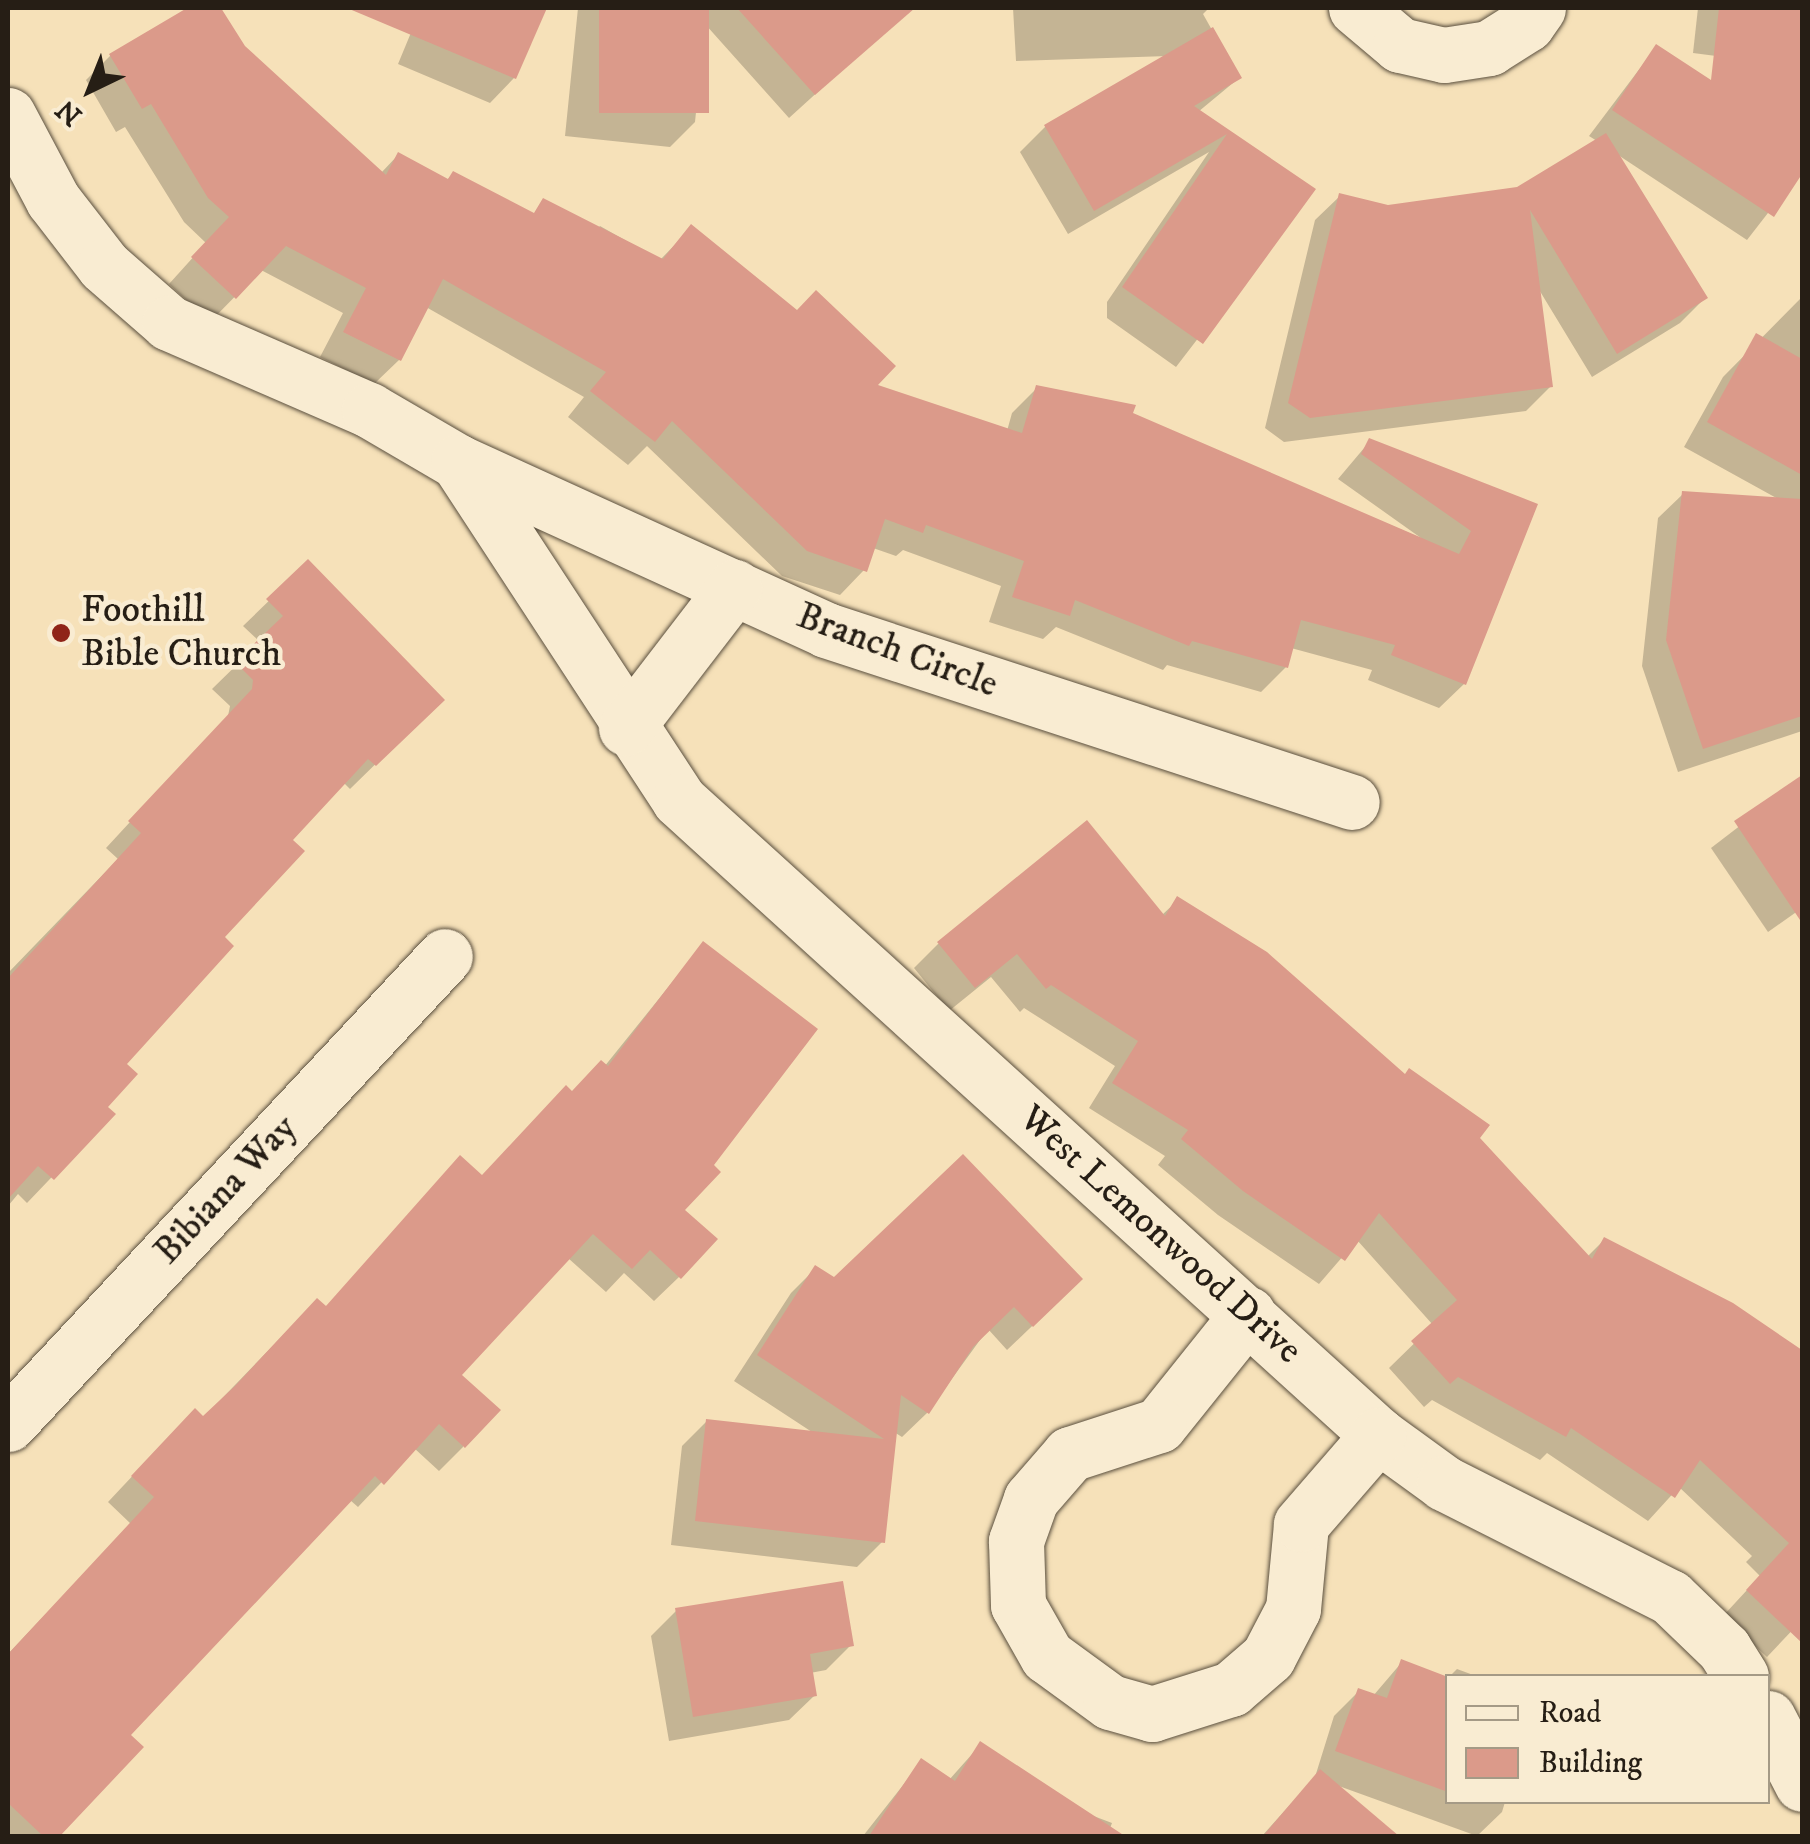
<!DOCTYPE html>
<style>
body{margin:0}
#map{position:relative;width:1810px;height:1844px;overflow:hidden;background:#f6e1b9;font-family:"IM FELL DW Pica",serif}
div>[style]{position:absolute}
.shadow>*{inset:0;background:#0003}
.building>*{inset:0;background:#db9a8a;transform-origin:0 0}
.roads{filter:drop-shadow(0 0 2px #5a4f3e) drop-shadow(0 0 2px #5a4f3e)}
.minor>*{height:55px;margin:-27.5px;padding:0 27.5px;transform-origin:27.5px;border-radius:27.5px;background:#f9ecd2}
.dots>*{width:28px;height:28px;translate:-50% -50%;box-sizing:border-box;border:5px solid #f9ecd2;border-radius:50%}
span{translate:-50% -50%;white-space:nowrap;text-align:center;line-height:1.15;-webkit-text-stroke:9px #f9ecd2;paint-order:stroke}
.poi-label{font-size:38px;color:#261e15}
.left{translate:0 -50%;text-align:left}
.street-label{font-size:38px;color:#261e15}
.frame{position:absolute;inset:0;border:10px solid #261e15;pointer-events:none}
.legend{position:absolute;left:1445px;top:1674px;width:325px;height:130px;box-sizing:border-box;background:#f9ecd2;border:2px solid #a59a86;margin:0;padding:12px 18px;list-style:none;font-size:30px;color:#261e15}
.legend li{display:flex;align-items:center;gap:20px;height:50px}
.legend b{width:50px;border:2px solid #a59a86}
.north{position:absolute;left:40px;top:40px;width:100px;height:100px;-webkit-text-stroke:8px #f9ecd2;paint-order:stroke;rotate:223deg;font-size:28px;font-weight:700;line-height:40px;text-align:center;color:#261e15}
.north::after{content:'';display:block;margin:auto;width:35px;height:45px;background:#261e15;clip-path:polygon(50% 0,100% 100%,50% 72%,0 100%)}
</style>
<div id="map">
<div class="shadow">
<i style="clip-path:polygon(192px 8px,218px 8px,243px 48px,381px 173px,398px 155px,446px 181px,453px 174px,533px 215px,595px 232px,600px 226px,660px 260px,691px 228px,873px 386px,1007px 431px,1012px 413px,1037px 388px,1130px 415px,1421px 538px,1338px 479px,1370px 441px,1535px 505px,1464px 684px,1439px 708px,1368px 680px,1372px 670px,1291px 648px,1286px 667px,1261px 692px,1167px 665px,1163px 670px,1056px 627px,1043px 639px,989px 622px,1001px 586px,903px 550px,896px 556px,873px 548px,864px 570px,840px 595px,782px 576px,647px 446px,628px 465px,568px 417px,584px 397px,426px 307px,399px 360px,374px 384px,320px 357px,343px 313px,261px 270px,210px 322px,169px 284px,206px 243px,184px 222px,125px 127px,116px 132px,86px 80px,110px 56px)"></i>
<i style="clip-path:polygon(399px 8px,544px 8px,514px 78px,490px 103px,398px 64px,415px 23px)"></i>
<i style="clip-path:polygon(578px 8px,868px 8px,887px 29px,789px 118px,705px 24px,695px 122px,670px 147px,565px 136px)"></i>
<i style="clip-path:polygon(1013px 8px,1209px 8px,1203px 14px,1239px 78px,1198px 112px,1312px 190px,1176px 367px,1107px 318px,1107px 302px,1209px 152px,1068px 234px,1020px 152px,1045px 127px,1168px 56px,1016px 61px)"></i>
<i style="clip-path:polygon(1698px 8px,1802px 8px,1802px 67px,1693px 53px)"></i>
<i style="clip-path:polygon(1656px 47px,1711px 83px,1730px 64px,1802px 112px,1802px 169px,1747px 240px,1615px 153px,1705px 298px,1680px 323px,1592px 377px,1538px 288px,1551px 386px,1526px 411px,1284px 442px,1265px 428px,1315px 220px,1340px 196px,1387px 207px,1518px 189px,1597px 141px,1589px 136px)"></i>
<i style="clip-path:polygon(1802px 297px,1802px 731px,1678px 772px,1642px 666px,1658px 518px,1683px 494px,1780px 500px,1684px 447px,1723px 377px)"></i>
<i style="clip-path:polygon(308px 563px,441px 700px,350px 789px,343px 782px,289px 840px,123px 1064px,104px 1107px,112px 1114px,27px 1203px,18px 1194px,8px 1206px,8px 973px,118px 859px,106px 848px,228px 716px,230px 706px,212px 689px,260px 642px,243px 626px)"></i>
<i style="clip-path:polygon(1802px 778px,1802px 908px,1768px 932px,1711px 848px)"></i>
<i style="clip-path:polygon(1178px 900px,1477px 1139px,1587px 1257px,1604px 1240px,1732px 1305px,1802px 1353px,1802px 1387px,1794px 1399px,1802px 1408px,1802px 1620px,1767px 1657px,1723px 1616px,1760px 1576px,1746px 1562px,1752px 1556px,1679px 1487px,1648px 1521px,1547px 1453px,1540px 1460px,1432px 1400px,1424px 1407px,1389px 1368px,1433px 1325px,1357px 1240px,1319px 1284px,1218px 1215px,1158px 1165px,1165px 1156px,1089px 1108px,1115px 1066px,1024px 1008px,1020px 1012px,991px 977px,949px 1011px,914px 968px,938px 944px,1162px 915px)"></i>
<i style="clip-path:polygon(703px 944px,710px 1166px,682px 1210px,679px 1277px,654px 1301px,624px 1273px,606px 1292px,568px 1258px,459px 1375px,463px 1447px,439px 1471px,414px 1448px,358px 1507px,350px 1500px,128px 1735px,140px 1747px,56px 1836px,8px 1836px,8px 1654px,131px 1524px,108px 1502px,170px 1436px,203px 1418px,292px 1326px,324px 1308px,481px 1178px,604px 1067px)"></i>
<i style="clip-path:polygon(816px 1268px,834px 1280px,1055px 1304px,1007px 1350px,988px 1329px,927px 1413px,902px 1437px,894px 1432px,882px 1542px,857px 1567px,671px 1545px,682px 1446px,706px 1422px,815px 1434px,734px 1381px,791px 1293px)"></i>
<i style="clip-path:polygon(676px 1611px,851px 1645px,826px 1670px,810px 1673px,814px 1696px,789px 1720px,669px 1741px,651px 1636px)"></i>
<i style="clip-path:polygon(1402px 1662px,1448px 1679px,1448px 1802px,1505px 1802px,1502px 1812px,1477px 1836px,1336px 1785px,1395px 1836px,1262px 1836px,1315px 1777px,1334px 1716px,1359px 1691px,1373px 1696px)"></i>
<i style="clip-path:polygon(1457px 1669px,1476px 1676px,1450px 1676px)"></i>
<i style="clip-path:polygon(981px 1744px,1083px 1812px,1112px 1823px,1107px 1836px,863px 1836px,922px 1761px,949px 1780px)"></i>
</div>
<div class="building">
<i style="clip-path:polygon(187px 8px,221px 8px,245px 46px,386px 175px,398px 152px,448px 179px,453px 171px,534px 213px,543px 198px,663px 259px,691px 224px,797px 310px,816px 290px,896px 366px,878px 385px,1022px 433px,1036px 385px,1136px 405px,1133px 413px,1459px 554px,1471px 531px,1361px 454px,1369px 438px,1538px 504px,1466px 685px,1391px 655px,1395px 645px,1301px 620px,1288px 668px,1192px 641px,1189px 646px,1075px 600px,1070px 616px,1012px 597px,1024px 561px,926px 525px,923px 533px,885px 519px,867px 572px,807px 551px,672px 421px,655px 442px,590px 391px,606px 372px,443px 279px,401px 361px,343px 332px,366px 288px,286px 246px,236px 299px,191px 257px,229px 217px,208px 198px,151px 104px,142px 109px,109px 54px)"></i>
<i style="clip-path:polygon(347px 8px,547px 8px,516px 79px)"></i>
<i style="left:599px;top:8px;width:110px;height:105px"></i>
<i style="clip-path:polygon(737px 8px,915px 8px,815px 95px)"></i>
<i style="clip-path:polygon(1719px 8px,1802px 8px,1802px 174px,1774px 217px,1612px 110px,1656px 44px,1711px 80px)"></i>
<i style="clip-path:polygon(1213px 27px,1242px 78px,1194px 106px,1316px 189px,1203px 344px,1122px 287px,1227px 134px,1094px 211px,1044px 125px)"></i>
<i style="clip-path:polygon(1606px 133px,1708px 298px,1617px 354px,1530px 210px,1553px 387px,1310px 418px,1288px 403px,1339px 193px,1388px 205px,1517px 187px)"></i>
<i style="clip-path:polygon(1756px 333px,1802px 359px,1802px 475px,1707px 422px)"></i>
<i style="clip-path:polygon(1682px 491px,1802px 499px,1802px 716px,1703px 749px,1666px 640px)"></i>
<i style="clip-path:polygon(308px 559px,445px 700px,376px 766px,368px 759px,293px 840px,305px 851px,225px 937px,234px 946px,127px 1064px,138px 1074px,108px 1107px,116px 1114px,54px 1180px,38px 1166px,8px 1199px,8px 978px,141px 833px,128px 821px,252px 689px,253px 680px,235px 662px,283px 616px,266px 599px)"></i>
<i style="clip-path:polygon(1802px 775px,1802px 923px,1734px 821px)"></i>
<i style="clip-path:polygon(1087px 820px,1165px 916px,1177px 896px,1267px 952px,1405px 1074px,1409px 1068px,1490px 1125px,1480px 1138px,1592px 1259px,1604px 1237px,1733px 1303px,1802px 1350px,1802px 1643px,1746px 1590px,1789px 1543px,1700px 1460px,1675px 1498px,1571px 1428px,1566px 1437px,1458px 1377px,1450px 1384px,1411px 1341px,1457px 1300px,1379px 1213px,1345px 1261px,1243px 1191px,1181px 1139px,1188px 1130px,1112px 1083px,1138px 1041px,1051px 985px,1046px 989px,1017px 954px,975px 988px,937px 942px)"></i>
<i style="clip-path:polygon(703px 941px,818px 1029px,714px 1165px,721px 1172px,685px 1210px,718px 1239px,681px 1279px,650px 1250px,632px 1269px,593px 1234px,462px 1375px,501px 1410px,465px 1448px,439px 1424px,384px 1485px,375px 1476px,131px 1735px,144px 1747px,60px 1836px,43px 1836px,8px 1803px,8px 1654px,154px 1497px,131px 1476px,195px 1408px,203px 1416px,235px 1386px,317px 1298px,326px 1306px,460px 1155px,482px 1175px,566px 1085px,572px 1091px,601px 1060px,608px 1066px)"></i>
<i style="clip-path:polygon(963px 1154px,1083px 1279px,1033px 1327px,1014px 1307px,973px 1347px,929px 1414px,901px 1395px,885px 1543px,695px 1521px,706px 1419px,884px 1439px,757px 1355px,815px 1265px,834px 1277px)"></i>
<i style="clip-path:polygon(843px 1581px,854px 1646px,810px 1654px,817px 1696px,693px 1717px,675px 1608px)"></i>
<i style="clip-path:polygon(1401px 1659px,1448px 1677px,1448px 1792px,1335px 1751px,1358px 1688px,1387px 1698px)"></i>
<i style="clip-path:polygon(980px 1741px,1125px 1836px,869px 1836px,921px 1758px,955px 1781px)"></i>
<i style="clip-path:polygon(1320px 1769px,1399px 1836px,1263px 1836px)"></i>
</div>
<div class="roads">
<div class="minor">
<i style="left:1356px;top:8px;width:57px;rotate:40.1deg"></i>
<i style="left:1400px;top:45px;width:45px;rotate:12.8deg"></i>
<i style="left:1444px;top:55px;width:46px;rotate:-8.8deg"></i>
<i style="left:1489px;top:48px;width:45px;rotate:-32.3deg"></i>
<i style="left:1527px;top:24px;width:19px;rotate:-55deg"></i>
<i style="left:8px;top:115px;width:96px;rotate:62.1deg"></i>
<i style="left:53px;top:200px;width:83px;rotate:52.3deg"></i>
<i style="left:104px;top:266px;width:86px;rotate:41.2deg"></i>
<i style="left:169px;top:323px;width:218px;rotate:23.5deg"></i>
<i style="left:369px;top:410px;width:103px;rotate:30.3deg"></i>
<i style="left:458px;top:462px;width:404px;rotate:56.8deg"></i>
<i style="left:679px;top:800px;width:944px;rotate:42.25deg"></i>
<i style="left:1378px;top:1435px;width:82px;rotate:36deg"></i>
<i style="left:1444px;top:1483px;width:253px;rotate:26.8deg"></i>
<i style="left:1670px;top:1597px;width:75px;rotate:43.9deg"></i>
<i style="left:1724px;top:1649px;width:32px;rotate:58deg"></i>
<i style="left:458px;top:462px;width:405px;rotate:24.5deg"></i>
<i style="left:826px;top:630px;width:553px;rotate:18.11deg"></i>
<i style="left:626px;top:728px;width:178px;rotate:-52.5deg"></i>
<i style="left:1248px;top:1314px;width:142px;rotate:128.7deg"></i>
<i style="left:1159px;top:1425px;width:94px;rotate:162deg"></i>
<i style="left:1070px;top:1454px;width:60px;rotate:130.9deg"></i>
<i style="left:1031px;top:1499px;width:45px;rotate:109.7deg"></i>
<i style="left:1016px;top:1541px;width:64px;rotate:88.2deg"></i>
<i style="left:1018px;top:1605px;width:59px;rotate:60.4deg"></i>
<i style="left:1047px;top:1656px;width:78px;rotate:36.1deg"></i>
<i style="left:1110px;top:1702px;width:44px;rotate:15.9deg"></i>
<i style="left:1152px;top:1714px;width:83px;rotate:-17.6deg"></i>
<i style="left:1231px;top:1689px;width:49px;rotate:-40.9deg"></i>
<i style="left:1268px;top:1657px;width:54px;rotate:-62.5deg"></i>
<i style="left:1293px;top:1609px;width:85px;rotate:-84.6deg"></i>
<i style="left:1301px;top:1524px;width:118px;rotate:-49.1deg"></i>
<i style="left:8px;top:1424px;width:640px;rotate:-46.96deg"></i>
<i style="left:1768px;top:1718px;width:74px;rotate:62.7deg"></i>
</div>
</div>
<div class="dots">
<i style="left:61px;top:633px;background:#8f2418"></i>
</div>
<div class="poi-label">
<span class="left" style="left:81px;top:633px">Foothill<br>Bible Church</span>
</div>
<div class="street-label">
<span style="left:897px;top:651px;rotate:20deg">Branch Circle</span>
<span style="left:226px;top:1190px;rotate:-47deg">Bibiana Way</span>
<span style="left:1160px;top:1235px;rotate:42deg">West Lemonwood Drive</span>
</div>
<div class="frame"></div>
<ul class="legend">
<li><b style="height:12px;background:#f9ecd2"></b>Road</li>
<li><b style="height:28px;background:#db9a8a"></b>Building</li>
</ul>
<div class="north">N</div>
</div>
